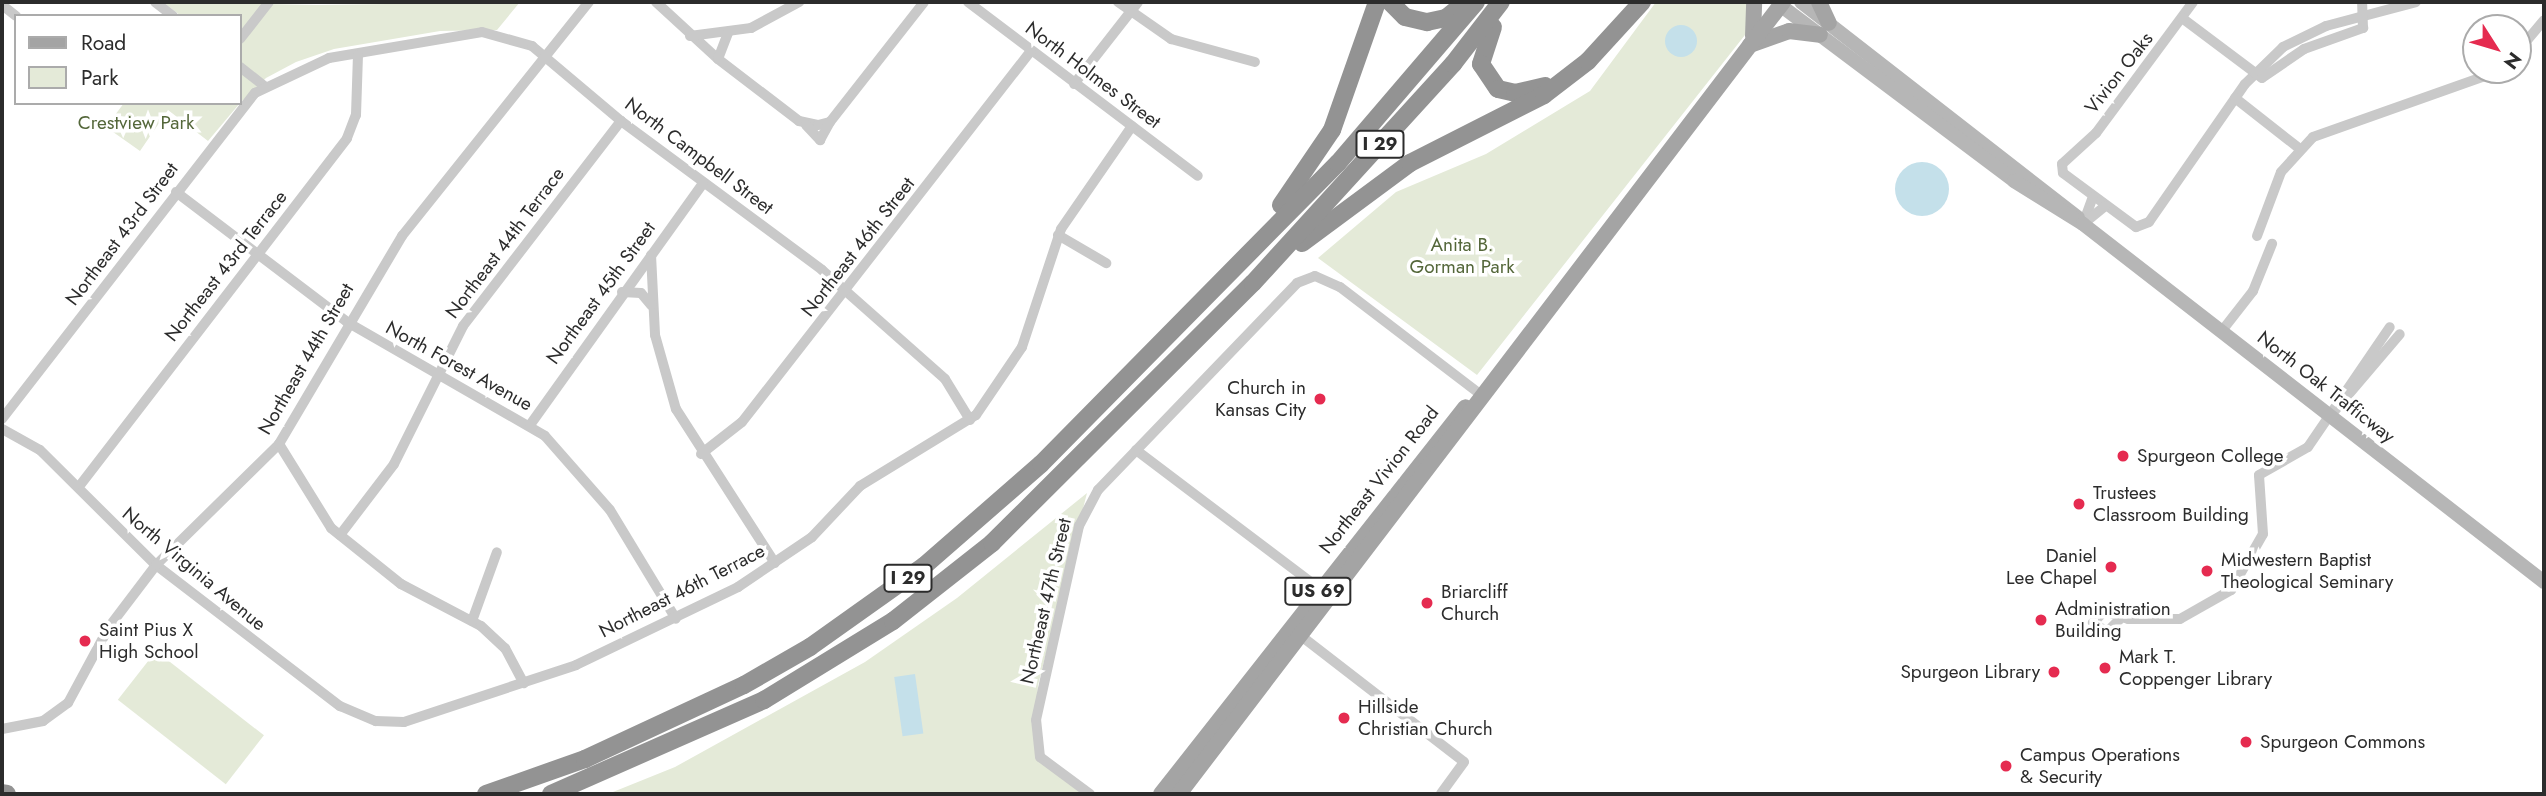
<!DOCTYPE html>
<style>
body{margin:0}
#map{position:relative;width:2546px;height:796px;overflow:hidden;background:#fff;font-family:Jost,sans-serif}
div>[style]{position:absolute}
.green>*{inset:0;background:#e4ead8;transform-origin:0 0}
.water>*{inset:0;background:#c4e0ea;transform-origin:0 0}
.round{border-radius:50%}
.minor>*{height:10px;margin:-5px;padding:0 5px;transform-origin:5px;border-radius:5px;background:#c9c9c9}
.secondary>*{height:14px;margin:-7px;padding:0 7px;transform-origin:7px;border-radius:7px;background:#b6b6b6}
.primary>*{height:16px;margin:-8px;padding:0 8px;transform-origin:8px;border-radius:8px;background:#a4a4a4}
.motorway>*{height:18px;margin:-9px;padding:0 9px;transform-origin:9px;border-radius:9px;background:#939393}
.dots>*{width:19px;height:19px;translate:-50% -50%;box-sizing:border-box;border:4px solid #fff;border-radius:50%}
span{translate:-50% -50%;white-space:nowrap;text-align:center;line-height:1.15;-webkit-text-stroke:7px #fff;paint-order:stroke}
.shield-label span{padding:2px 5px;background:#fff;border:2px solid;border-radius:5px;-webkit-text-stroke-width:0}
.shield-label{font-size:18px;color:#2c2c2c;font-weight:700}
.street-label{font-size:19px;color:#2c2c2c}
.park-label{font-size:19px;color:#54673a}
.poi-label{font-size:19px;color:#2c2c2c}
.right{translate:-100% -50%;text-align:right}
.left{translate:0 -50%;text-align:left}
.frame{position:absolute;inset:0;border:4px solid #2c2c2c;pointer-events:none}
.legend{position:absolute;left:14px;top:14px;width:228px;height:91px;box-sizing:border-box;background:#fff;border:2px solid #ababab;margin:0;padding:9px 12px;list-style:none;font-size:21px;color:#2c2c2c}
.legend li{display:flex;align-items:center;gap:14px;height:35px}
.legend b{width:35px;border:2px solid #ababab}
.north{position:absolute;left:2462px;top:14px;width:70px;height:70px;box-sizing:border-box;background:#fff;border:2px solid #ababab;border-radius:50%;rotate:127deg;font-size:19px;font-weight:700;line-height:28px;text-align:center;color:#2c2c2c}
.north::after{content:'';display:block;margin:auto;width:24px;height:32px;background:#e52b50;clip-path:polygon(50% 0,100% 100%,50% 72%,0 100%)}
</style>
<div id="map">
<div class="green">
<i style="clip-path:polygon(163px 2px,317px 5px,520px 2px,497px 30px,440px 31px,334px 49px,296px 62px,266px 78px,240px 103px,240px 16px,181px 16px)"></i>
<i style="clip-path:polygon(1656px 2px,1750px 2px,1756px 21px,1477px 375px,1318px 258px,1396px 192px,1486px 154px,1590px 91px)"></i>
<i style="clip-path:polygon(124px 103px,240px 103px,208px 141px,168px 110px,140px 151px,106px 127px)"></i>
<i style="clip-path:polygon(1087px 493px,1038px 685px,1036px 720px,1040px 757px,1083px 794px,608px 794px,675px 767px,865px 662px,957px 598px)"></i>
<i style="left:156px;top:651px;width:137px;height:62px;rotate:38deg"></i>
</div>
<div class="water">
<i class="round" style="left:1665px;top:25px;width:32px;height:32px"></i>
<i class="round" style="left:1895px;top:162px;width:54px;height:54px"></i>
<i style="left:915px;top:674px;width:60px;height:21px;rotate:82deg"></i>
</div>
<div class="minor">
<i style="left:155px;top:2px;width:23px;rotate:38deg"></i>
<i style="left:656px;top:2px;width:84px;rotate:42.6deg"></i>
<i style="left:718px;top:59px;width:102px;rotate:37.4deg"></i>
<i style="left:799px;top:121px;width:19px;rotate:12deg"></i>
<i style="left:818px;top:125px;width:12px;rotate:-14deg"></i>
<i style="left:830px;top:122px;width:152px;rotate:-51.9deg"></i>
<i style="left:968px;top:2px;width:288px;rotate:37.1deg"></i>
<i style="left:1118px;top:2px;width:65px;rotate:34.9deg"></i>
<i style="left:1171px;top:39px;width:87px;rotate:15.3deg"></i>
<i style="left:2193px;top:2px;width:163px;rotate:126.5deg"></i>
<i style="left:2096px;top:133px;width:46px;rotate:137.6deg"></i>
<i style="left:2062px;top:164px;width:9px;rotate:84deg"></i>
<i style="left:2063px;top:173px;width:91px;rotate:36.5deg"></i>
<i style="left:2136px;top:227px;width:14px;rotate:-21deg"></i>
<i style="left:2149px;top:222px;width:168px;rotate:-55.2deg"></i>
<i style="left:2245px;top:84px;width:53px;rotate:-44.2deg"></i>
<i style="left:2283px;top:47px;width:48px;rotate:-26deg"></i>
<i style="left:2326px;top:26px;width:93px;rotate:-14.9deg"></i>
<i style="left:2px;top:5px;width:18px;rotate:38deg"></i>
<i style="left:2182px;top:18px;width:100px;rotate:36.9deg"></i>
<i style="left:2262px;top:78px;width:51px;rotate:-34.6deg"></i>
<i style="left:2304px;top:49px;width:63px;rotate:-19.6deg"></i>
<i style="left:2363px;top:28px;width:26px;rotate:-92deg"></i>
<i style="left:690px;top:36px;width:62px;rotate:-7.5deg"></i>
<i style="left:751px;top:28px;width:55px;rotate:-28.4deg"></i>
<i style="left:240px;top:39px;width:47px;rotate:-51.9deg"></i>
<i style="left:2518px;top:51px;width:40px;rotate:-50deg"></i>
<i style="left:718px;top:59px;width:28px;rotate:-69deg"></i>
<i style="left:240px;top:67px;width:31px;rotate:38deg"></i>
<i style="left:1074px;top:84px;width:104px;rotate:-52deg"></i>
<i style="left:2235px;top:98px;width:83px;rotate:38.1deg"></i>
<i style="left:806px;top:125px;width:21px;rotate:47deg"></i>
<i style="left:820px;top:140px;width:21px;rotate:-61deg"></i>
<i style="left:176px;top:192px;width:215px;rotate:37.2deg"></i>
<i style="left:347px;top:322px;width:228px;rotate:29.9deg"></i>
<i style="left:545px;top:436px;width:98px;rotate:48.7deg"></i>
<i style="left:610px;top:510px;width:127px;rotate:58.8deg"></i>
<i style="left:2083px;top:224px;width:29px;rotate:-70deg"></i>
<i style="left:2083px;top:224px;width:28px;rotate:-39deg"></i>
<i style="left:1058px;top:235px;width:56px;rotate:30.3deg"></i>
<i style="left:2257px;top:236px;width:68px;rotate:-69.4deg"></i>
<i style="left:2281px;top:172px;width:47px;rotate:-47.6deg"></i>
<i style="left:2313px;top:137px;width:201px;rotate:-19.5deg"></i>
<i style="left:651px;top:255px;width:80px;rotate:87.1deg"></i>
<i style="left:655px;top:335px;width:77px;rotate:74.2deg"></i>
<i style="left:676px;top:409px;width:183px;rotate:57.3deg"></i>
<i style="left:622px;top:292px;width:19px;rotate:3deg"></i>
<i style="left:641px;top:293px;width:16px;rotate:50deg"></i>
<i style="left:2221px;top:332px;width:52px;rotate:-52deg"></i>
<i style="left:2253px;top:291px;width:51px;rotate:-68deg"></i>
<i style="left:2331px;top:415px;width:106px;rotate:-49.6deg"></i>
<i style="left:2px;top:419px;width:413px;rotate:-52.2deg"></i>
<i style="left:255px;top:93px;width:82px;rotate:-25.3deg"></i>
<i style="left:329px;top:58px;width:155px;rotate:-9.6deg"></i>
<i style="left:482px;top:32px;width:52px;rotate:15.6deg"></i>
<i style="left:532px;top:46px;width:116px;rotate:40.1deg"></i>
<i style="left:621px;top:121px;width:250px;rotate:36.5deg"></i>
<i style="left:822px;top:270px;width:164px;rotate:41.5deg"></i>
<i style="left:945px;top:379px;width:48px;rotate:58.6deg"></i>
<i style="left:530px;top:425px;width:297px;rotate:-54.4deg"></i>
<i style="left:2px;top:429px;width:43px;rotate:28.9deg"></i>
<i style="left:40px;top:450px;width:163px;rotate:44.8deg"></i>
<i style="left:156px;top:565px;width:232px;rotate:37.5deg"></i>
<i style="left:340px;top:706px;width:39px;rotate:23deg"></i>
<i style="left:376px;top:721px;width:28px;rotate:2deg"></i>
<i style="left:404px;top:722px;width:181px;rotate:-18.3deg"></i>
<i style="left:576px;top:665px;width:180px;rotate:-25.7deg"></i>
<i style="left:738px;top:587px;width:89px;rotate:-34deg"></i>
<i style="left:812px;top:537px;width:70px;rotate:-46.7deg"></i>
<i style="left:860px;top:486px;width:136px;rotate:-31.5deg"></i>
<i style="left:976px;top:415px;width:82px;rotate:-55.9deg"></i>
<i style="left:1022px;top:347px;width:124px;rotate:-71.7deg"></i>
<i style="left:1061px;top:229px;width:125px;rotate:-55.4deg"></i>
<i style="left:279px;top:444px;width:99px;rotate:58.2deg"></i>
<i style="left:331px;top:528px;width:90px;rotate:38.7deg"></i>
<i style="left:401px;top:584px;width:90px;rotate:27.7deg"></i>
<i style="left:481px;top:626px;width:33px;rotate:43deg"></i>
<i style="left:505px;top:648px;width:40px;rotate:62deg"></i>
<i style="left:1136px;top:450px;width:231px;rotate:37.1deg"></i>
<i style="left:701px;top:454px;width:52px;rotate:-38deg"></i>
<i style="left:742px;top:422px;width:470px;rotate:-52.1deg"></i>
<i style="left:81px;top:484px;width:436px;rotate:-52.4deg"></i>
<i style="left:347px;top:138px;width:25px;rotate:-69deg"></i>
<i style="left:356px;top:115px;width:60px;rotate:-88.1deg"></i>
<i style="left:340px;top:535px;width:89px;rotate:-52.7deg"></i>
<i style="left:394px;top:464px;width:154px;rotate:-63.4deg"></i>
<i style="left:463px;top:326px;width:259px;rotate:-52.4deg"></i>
<i style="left:2121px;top:618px;width:20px;rotate:135deg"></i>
<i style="left:2107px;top:632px;width:17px;rotate:-147deg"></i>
<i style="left:2093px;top:623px;width:16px;rotate:-47deg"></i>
<i style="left:2104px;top:611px;width:25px;rotate:18deg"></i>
<i style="left:2128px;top:619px;width:52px"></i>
<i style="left:2180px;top:619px;width:59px;rotate:-29.6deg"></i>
<i style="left:2231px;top:590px;width:64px;rotate:-60.3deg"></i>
<i style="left:2263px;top:534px;width:59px;rotate:-93.9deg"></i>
<i style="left:2259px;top:475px;width:56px;rotate:-29.7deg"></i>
<i style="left:2308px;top:447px;width:145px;rotate:-55.7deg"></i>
<i style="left:472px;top:621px;width:73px;rotate:-70.1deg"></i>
<i style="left:1296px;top:632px;width:212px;rotate:37.7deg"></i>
<i style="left:1464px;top:762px;width:39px;rotate:126deg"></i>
<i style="left:2px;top:729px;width:42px;rotate:-11deg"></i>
<i style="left:43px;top:721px;width:31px;rotate:-36deg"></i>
<i style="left:68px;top:703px;width:86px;rotate:-61.7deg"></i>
<i style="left:109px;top:627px;width:78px;rotate:-52.8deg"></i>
<i style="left:156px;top:565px;width:173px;rotate:-44.5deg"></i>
<i style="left:279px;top:444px;width:242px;rotate:-59.4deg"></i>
<i style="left:402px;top:236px;width:300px;rotate:-51.4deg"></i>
<i style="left:1090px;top:794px;width:62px;rotate:-143.5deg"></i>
<i style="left:1040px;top:757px;width:37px;rotate:-96deg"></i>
<i style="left:1036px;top:720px;width:199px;rotate:-77.5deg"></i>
<i style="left:1079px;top:526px;width:41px;rotate:-62.2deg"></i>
<i style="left:1098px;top:490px;width:287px;rotate:-46.1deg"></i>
<i style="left:1297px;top:283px;width:19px;rotate:-21deg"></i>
<i style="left:1315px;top:276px;width:27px;rotate:24deg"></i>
<i style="left:1340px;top:287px;width:176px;rotate:37.4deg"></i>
</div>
<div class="secondary">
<i style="left:1801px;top:2px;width:351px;rotate:37.9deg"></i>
<i style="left:1780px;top:5px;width:293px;rotate:36.9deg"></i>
<i style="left:2014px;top:181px;width:81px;rotate:31.9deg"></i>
<i style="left:2083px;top:224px;width:584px;rotate:37.83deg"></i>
</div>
<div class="primary">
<i style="left:1819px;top:2px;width:23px;rotate:65deg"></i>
<i style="left:1753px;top:36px;width:34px;rotate:-88deg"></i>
<i style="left:1750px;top:45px;width:41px;rotate:-19.7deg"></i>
<i style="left:1789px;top:31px;width:31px;rotate:7deg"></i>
<i style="left:1161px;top:794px;width:492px;rotate:-51.8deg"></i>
<i style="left:1179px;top:794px;width:996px;rotate:-52.67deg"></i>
</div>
<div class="motorway">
<i style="left:1390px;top:2px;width:21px;rotate:45deg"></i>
<i style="left:1405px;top:17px;width:23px;rotate:13deg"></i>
<i style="left:1427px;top:22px;width:19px;rotate:-12deg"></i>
<i style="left:1446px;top:18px;width:26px;rotate:-39deg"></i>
<i style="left:1493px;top:27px;width:39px;rotate:108deg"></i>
<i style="left:1481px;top:64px;width:30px;rotate:56deg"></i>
<i style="left:1498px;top:89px;width:17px;rotate:13deg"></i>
<i style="left:1515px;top:93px;width:31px;rotate:-13deg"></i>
<i style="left:1281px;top:205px;width:91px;rotate:-55.8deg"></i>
<i style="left:1332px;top:130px;width:136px;rotate:-70.6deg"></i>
<i style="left:1302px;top:243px;width:134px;rotate:-36.5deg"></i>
<i style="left:1410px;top:163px;width:150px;rotate:-26.9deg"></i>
<i style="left:1544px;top:95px;width:56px;rotate:-37.7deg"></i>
<i style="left:1588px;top:61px;width:80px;rotate:-47.5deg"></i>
<i style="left:2px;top:793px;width:5px;rotate:11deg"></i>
<i style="left:486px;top:794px;width:105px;rotate:-19.5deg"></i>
<i style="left:585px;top:759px;width:175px;rotate:-25deg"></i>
<i style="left:744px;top:685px;width:76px;rotate:-29.9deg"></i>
<i style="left:810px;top:647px;width:140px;rotate:-35.4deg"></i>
<i style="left:924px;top:566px;width:155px;rotate:-41.1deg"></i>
<i style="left:1041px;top:464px;width:423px;rotate:-45.4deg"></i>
<i style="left:1338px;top:163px;width:212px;rotate:-49.4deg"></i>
<i style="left:551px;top:794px;width:233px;rotate:-23.8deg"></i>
<i style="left:764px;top:700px;width:151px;rotate:-31.5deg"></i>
<i style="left:893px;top:621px;width:126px;rotate:-38.2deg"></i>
<i style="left:992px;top:543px;width:368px;rotate:-44.9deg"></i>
<i style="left:1253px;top:283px;width:297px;rotate:-47.6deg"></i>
<i style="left:1453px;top:64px;width:78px;rotate:-52.3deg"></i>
</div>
<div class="dots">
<i style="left:1320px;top:399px;background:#e52b50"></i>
<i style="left:2123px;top:456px;background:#e52b50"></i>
<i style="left:2079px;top:504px;background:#e52b50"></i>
<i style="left:2111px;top:567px;background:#e52b50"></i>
<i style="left:2207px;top:571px;background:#e52b50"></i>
<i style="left:1427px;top:603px;background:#e52b50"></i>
<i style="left:2041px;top:620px;background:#e52b50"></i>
<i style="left:85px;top:641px;background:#e52b50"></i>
<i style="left:2105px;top:668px;background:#e52b50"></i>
<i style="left:2054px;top:672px;background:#e52b50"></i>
<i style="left:1344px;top:718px;background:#e52b50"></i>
<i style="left:2246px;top:742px;background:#e52b50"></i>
<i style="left:2006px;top:766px;background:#e52b50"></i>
</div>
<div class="shield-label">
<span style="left:1380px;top:144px">I 29</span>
<span style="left:908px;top:578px">I 29</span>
<span style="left:1318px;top:591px">US 69</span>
</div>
<div class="street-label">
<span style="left:2119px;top:73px;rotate:-52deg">Vivion Oaks</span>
<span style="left:1093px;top:75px;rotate:37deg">North Holmes Street</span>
<span style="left:699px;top:156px;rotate:37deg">North Campbell Street</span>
<span style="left:122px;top:234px;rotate:-53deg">Northeast 43rd Street</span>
<span style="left:505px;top:243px;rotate:-53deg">Northeast 44th Terrace</span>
<span style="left:858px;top:247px;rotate:-52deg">Northeast 46th Street</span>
<span style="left:226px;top:266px;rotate:-52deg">Northeast 43rd Terrace</span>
<span style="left:601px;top:293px;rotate:-54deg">Northeast 45th Street</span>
<span style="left:306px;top:359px;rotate:-60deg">Northeast 44th Street</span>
<span style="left:459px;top:366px;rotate:29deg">North Forest Avenue</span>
<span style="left:2326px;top:387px;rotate:38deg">North Oak Trafficway</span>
<span style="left:1379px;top:480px;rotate:-52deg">Northeast Vivion Road</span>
<span style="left:194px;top:569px;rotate:40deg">North Virginia Avenue</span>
<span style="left:682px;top:591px;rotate:-27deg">Northeast 46th Terrace</span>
<span style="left:1046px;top:601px;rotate:-77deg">Northeast 47th Street</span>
</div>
<div class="park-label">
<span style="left:136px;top:123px">Crestview Park</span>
<span style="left:1462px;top:256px">Anita B.<br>Gorman Park</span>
</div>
<div class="poi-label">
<span class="right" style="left:1306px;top:399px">Church in<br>Kansas City</span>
<span class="left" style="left:2137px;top:456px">Spurgeon College</span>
<span class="left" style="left:2093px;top:504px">Trustees<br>Classroom Building</span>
<span class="right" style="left:2097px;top:567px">Daniel<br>Lee Chapel</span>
<span class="left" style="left:2221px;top:571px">Midwestern Baptist<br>Theological Seminary</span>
<span class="left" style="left:1441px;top:603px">Briarcliff<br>Church</span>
<span class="left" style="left:2055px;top:620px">Administration<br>Building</span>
<span class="left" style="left:99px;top:641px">Saint Pius X<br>High School</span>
<span class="left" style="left:2119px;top:668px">Mark T.<br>Coppenger Library</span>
<span class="right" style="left:2040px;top:672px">Spurgeon Library</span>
<span class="left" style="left:1358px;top:718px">Hillside<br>Christian Church</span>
<span class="left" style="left:2260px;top:742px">Spurgeon Commons</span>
<span class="left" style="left:2020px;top:766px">Campus Operations<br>&amp; Security</span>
</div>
<div class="frame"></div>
<ul class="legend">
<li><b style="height:9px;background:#a4a4a4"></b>Road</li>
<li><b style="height:19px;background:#e4ead8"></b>Park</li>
</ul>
<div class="north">N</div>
</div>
